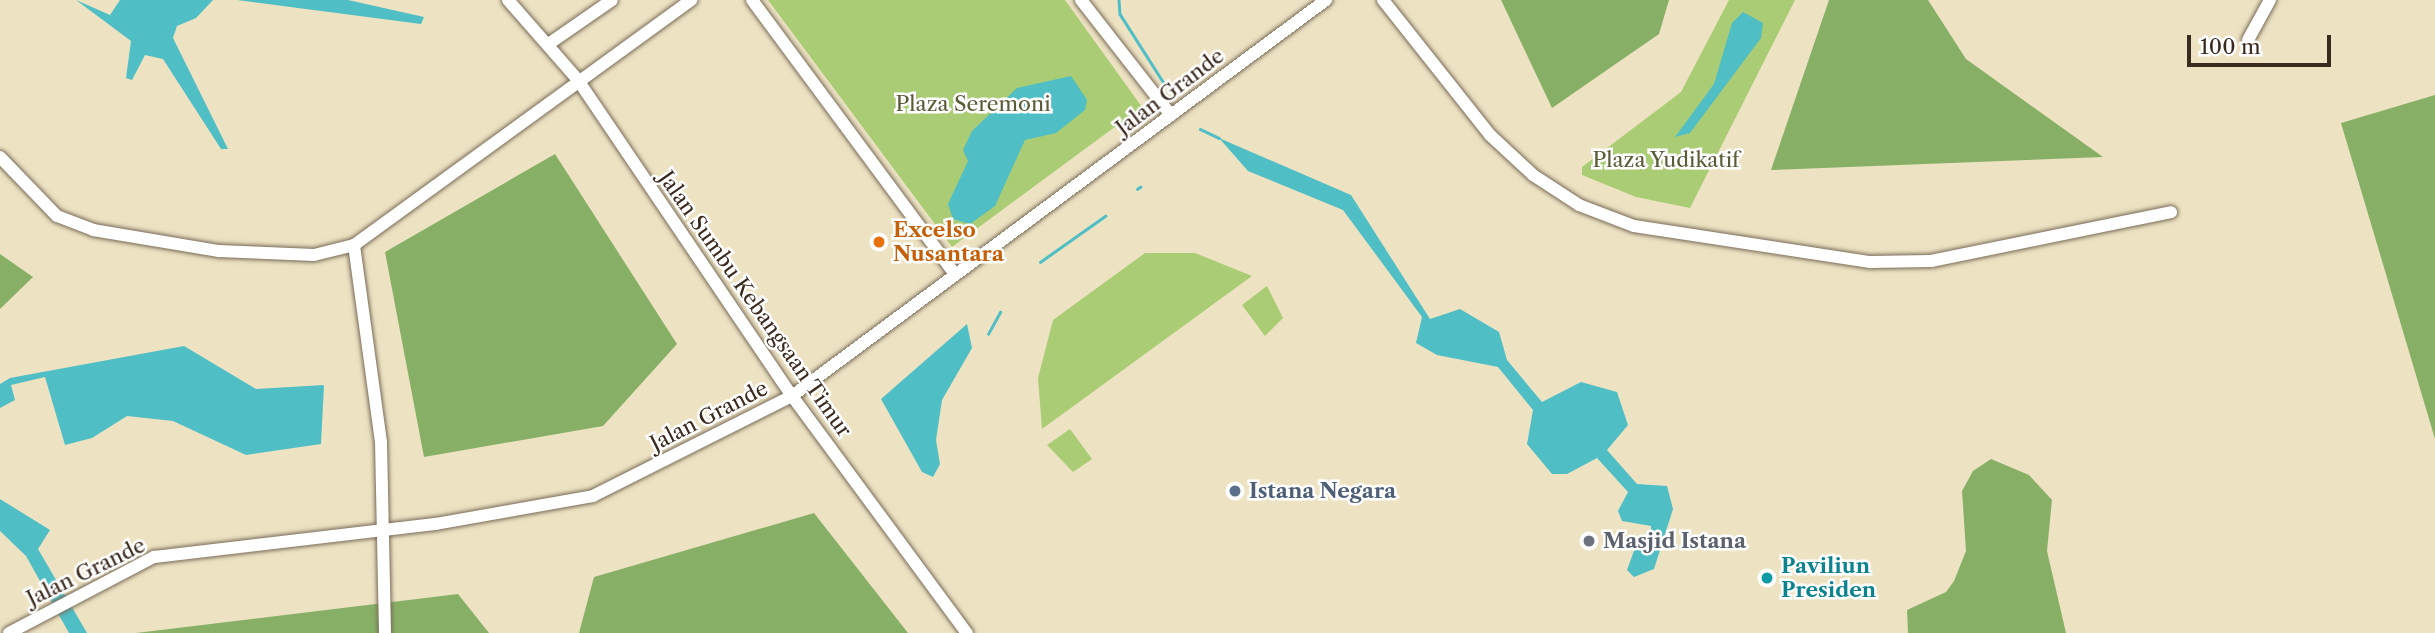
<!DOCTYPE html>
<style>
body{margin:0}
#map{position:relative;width:2435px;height:633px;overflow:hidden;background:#ede3c3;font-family:"Libre Caslon Text",serif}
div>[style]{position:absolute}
.green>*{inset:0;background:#aacc75}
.forest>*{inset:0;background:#87b066}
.water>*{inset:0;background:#4fbec5}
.stream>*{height:2.5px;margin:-1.25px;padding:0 1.25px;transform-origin:1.25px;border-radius:1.25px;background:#4fbec5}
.roads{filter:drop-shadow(0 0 2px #796b58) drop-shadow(0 0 2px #796b58)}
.minor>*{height:12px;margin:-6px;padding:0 6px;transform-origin:6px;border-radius:6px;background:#fff}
.dots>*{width:19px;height:19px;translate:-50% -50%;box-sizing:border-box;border:4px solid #fff;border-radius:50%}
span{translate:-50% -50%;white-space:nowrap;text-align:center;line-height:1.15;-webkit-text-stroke:5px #fff;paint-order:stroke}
.street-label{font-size:21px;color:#3b2a1e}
.park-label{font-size:21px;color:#5c5b38}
.food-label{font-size:21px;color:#c56008;font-weight:700}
.left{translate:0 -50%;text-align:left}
.service-label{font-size:21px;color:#4e5e75;font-weight:700}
.worship-label{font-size:21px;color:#5b616d;font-weight:700}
.culture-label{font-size:21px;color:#0d838f;font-weight:700}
.scale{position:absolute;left:2187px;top:35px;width:144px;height:32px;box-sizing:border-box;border:4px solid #3b2a1e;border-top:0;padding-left:9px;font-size:21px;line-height:24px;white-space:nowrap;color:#3b2a1e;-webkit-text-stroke:5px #fff;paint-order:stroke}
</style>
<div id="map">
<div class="green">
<i style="clip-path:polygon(768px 0,1065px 0,1142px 107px,952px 247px)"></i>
<i style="clip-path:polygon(1729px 0,1795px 0,1690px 208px,1636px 197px,1582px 175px,1582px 167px,1681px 92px)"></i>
<i style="clip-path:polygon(1145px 253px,1195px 253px,1252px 276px,1042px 429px,1038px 378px,1053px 320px)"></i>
<i style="clip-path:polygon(1267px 286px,1283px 318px,1265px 336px,1242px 305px)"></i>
<i style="clip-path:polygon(1070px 429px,1092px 459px,1073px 472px,1047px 445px)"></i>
</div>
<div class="forest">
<i style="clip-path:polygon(1501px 0,1669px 0,1659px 34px,1552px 108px)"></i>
<i style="clip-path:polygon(1829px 0,1928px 0,1966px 59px,2103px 157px,1771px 170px)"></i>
<i style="clip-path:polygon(2435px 95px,2435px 439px,2341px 123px)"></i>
<i style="clip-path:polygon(555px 154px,677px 344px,603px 426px,424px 457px,385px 252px)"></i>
<i style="clip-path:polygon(0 254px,33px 277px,0 309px)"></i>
<i style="clip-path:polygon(1991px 459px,2029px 475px,2052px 500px,2047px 551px,2066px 633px,1908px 633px,1907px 610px,1946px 592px,1954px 581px,1966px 551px,1962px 491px,1973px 471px)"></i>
<i style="clip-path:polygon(814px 513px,908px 633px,579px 633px,594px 577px)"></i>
<i style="clip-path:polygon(458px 594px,489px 633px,136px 633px)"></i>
</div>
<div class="water">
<i style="clip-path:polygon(76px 0,110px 15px,120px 0,213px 0,196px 18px,177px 26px,173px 38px,228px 149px,221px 149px,163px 59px,145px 55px,132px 80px,126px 78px,131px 41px)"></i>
<i style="clip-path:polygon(237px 0,348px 0,424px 17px,421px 24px)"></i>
<i style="clip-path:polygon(1743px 12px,1763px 23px,1761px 38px,1690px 133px,1675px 137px,1714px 84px,1732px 23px)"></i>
<i style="clip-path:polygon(1071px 76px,1087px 100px,1085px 110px,1056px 133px,1025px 140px,995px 206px,970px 224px,953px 219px,948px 204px,968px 161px,963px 150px,972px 131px,1017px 88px)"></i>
<i style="clip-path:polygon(1219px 138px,1351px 195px,1430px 319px,1460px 309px,1499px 332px,1507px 360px,1542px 402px,1581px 382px,1617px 392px,1628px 425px,1607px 450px,1637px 484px,1667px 486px,1673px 509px,1654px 569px,1634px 577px,1627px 570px,1635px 548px,1651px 539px,1651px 526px,1622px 521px,1618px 511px,1628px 492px,1597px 458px,1567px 474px,1552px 474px,1527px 444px,1533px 410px,1498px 367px,1437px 355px,1416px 343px,1422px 317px,1343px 210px,1248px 171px)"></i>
<i style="clip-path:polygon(967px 324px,972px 348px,942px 400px,936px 440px,940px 464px,933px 477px,922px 472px,881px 399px)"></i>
<i style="clip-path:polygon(184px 346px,256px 389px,324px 385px,321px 444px,246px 455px,173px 421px,127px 416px,92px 438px,65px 445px,45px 377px,11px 385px,15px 400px,0 408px,0 384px,10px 378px)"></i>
<i style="clip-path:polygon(0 499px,50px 530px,38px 549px,87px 633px,69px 633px,26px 556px,0 531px)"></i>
</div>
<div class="stream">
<i style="left:1119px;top:0;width:14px;rotate:86deg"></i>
<i style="left:1120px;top:14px;width:82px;rotate:57.5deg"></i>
<i style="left:1200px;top:129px;width:21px;rotate:25deg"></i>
<i style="left:1137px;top:189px;width:4px;rotate:-34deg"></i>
<i style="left:1040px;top:262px;width:80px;rotate:-35.3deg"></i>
<i style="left:988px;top:334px;width:25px;rotate:-61deg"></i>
</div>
<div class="roads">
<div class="minor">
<i style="left:508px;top:0;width:106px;rotate:48.8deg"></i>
<i style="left:578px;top:80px;width:382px;rotate:55.9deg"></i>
<i style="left:792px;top:396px;width:295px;rotate:53.6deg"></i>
<i style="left:752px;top:0;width:341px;rotate:53.5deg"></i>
<i style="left:1081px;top:0;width:146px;rotate:52deg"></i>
<i style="left:1383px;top:0;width:172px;rotate:51.6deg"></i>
<i style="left:1490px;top:135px;width:59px;rotate:42.9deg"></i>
<i style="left:1533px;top:175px;width:55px;rotate:33.1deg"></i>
<i style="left:1579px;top:205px;width:59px;rotate:20.9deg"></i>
<i style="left:1634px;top:226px;width:239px;rotate:8.7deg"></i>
<i style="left:1870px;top:262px;width:61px;rotate:-0.9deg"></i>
<i style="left:1931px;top:261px;width:245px;rotate:-11.5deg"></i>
<i style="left:2248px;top:40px;width:46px;rotate:-61.2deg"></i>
<i style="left:550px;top:43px;width:75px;rotate:-34.7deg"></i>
<i style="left:0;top:157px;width:82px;rotate:46deg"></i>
<i style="left:57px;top:216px;width:39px;rotate:21deg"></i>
<i style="left:93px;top:230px;width:128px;rotate:9.5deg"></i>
<i style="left:219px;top:251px;width:95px;rotate:2.4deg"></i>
<i style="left:314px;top:255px;width:41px;rotate:-14deg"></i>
<i style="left:354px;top:245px;width:417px;rotate:-36deg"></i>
<i style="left:354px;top:245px;width:199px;rotate:82.2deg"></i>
<i style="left:381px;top:442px;width:191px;rotate:88.8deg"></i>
<i style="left:9px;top:633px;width:164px;rotate:-27.7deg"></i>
<i style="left:154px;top:557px;width:283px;rotate:-6.7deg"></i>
<i style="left:435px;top:524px;width:160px;rotate:-10deg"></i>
<i style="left:593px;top:496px;width:223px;rotate:-26.7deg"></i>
<i style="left:792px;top:396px;width:665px;rotate:-36.56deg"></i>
</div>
</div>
<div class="dots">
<i style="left:879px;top:242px;background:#e8710a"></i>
<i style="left:1235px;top:491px;background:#5c6f8a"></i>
<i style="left:1589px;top:541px;background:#6b7280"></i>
<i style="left:1767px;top:578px;background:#0f9aa8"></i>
</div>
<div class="street-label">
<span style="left:1170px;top:92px;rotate:-37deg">Jalan Grande</span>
<span style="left:755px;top:304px;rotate:55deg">Jalan Sumbu Kebangsaan Timur</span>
<span style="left:709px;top:416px;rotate:-27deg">Jalan Grande</span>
<span style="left:86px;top:572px;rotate:-26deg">Jalan Grande</span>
</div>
<div class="park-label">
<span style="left:973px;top:104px">Plaza Seremoni</span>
<span style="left:1666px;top:160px">Plaza Yudikatif</span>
</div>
<div class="food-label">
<span class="left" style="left:893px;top:242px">Excelso<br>Nusantara</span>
</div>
<div class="service-label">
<span class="left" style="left:1249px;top:491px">Istana Negara</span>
</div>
<div class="worship-label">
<span class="left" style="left:1603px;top:541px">Masjid Istana</span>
</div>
<div class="culture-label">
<span class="left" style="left:1781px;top:578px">Paviliun<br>Presiden</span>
</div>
<div class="scale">100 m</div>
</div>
